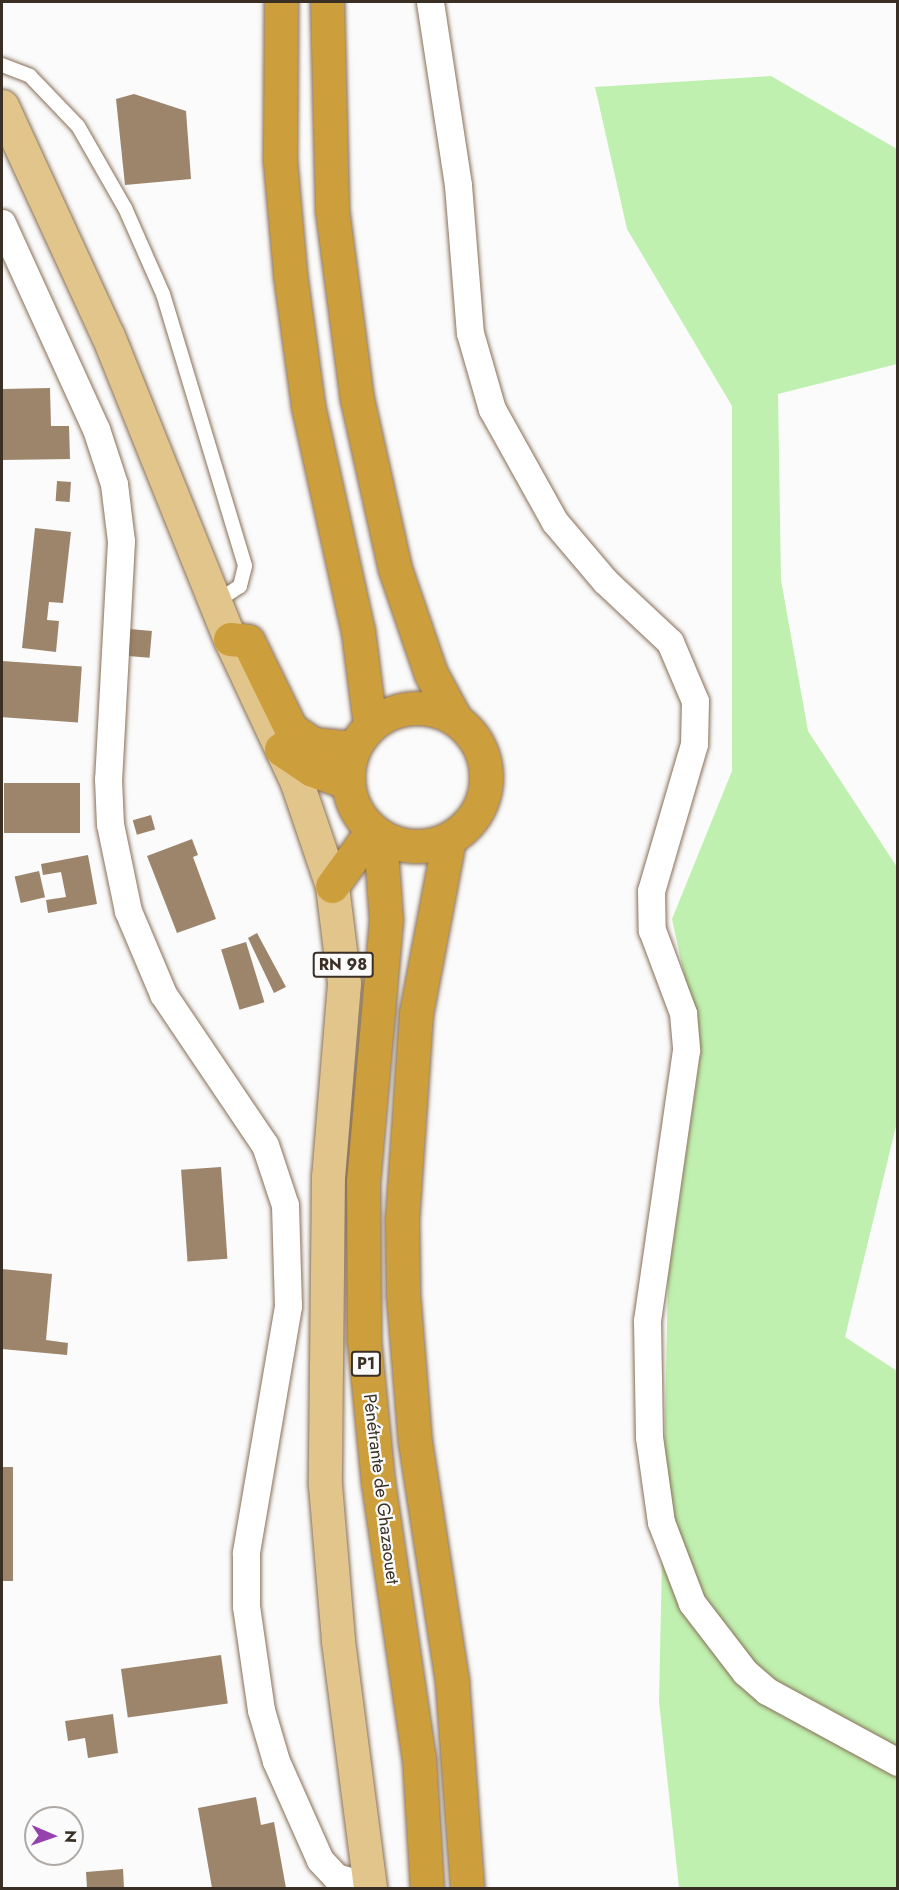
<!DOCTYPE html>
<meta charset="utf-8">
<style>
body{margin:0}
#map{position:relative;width:899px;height:1890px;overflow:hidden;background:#fbfbfb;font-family:Jost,sans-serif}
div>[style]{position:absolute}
.green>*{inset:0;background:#bff0af}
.building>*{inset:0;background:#9d856c;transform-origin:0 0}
.roads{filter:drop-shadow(0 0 2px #887058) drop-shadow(0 0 2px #887058)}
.lane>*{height:14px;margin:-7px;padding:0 7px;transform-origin:7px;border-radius:7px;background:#fff}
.street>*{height:27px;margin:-13.5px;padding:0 13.5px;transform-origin:13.5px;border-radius:13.5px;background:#fff}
.primary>*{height:33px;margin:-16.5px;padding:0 16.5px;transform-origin:16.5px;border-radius:16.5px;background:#e1c58a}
.highway>*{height:33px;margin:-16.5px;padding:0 16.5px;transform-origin:16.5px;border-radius:16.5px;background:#cd9f3c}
.highway>.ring{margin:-16.5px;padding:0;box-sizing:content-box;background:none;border:33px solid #cd9f3c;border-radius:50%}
span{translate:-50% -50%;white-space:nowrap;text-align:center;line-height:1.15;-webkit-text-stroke:4.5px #fbfbfb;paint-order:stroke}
.shield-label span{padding:2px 4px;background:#fbfbfb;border:2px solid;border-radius:4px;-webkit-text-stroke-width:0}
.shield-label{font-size:16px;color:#3a2f25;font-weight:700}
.street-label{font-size:18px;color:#3a2f25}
.frame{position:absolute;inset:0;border:3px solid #3a2f25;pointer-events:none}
.north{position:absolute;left:24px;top:1806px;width:60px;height:60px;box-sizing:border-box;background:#fbfbfb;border:2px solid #aea9a5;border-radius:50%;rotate:92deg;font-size:16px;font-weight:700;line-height:24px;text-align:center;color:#3a2f25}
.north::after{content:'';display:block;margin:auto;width:21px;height:27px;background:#9641ae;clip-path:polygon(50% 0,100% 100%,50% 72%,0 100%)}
</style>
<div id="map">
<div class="green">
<i style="clip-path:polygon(771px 76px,897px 149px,897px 364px,778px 394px,781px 580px,808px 731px,897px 867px,897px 1122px,845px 1337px,897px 1371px,897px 1888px,679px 1888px,659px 1702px,668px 1279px,701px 1052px,672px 919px,732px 771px,732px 406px,627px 229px,595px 87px)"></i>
</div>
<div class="building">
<i style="clip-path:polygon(134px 94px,186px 111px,191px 179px,125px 185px,116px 99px)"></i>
<i style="clip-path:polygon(50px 388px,51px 426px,69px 426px,70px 459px,2px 460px,2px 389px)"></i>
<i style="left:57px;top:481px;width:14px;height:20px;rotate:4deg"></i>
<i style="clip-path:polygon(35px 528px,71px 532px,63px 603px,49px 602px,47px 620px,59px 621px,56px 652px,22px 648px)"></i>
<i style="left:130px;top:629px;width:22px;height:27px;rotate:5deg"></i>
<i style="left:2px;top:661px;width:80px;height:56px;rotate:4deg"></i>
<i style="left:4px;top:783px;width:76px;height:50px"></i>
<i style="left:151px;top:815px;width:15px;height:19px;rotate:74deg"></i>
<i style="clip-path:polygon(192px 839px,198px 855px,193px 857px,216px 919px,177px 933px,147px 856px)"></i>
<i style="clip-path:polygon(88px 855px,97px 904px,48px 913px,46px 900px,66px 897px,61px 872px,43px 875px,41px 864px)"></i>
<i style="left:39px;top:871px;width:27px;height:25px;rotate:77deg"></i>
<i style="clip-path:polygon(257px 933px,286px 987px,274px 993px,248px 938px)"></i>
<i style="left:246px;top:942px;width:63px;height:26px;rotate:73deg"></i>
<i style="left:221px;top:1167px;width:92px;height:40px;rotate:86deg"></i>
<i style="clip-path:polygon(2px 1269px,52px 1274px,46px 1340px,68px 1343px,67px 1355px,2px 1349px)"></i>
<i style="left:2px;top:1467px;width:11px;height:114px"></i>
<i style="left:221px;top:1655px;width:49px;height:101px;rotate:82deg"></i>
<i style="clip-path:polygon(113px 1714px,118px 1753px,88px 1758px,85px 1738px,68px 1741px,65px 1721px)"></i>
<i style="clip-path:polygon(256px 1797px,261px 1825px,274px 1822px,286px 1888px,212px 1888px,198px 1808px)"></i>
<i style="clip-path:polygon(123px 1869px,124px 1888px,87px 1888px,86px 1872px)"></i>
</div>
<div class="roads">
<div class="lane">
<i style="left:2px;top:65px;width:30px;rotate:21deg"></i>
<i style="left:30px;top:76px;width:69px;rotate:46.2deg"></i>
<i style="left:78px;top:126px;width:95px;rotate:60.2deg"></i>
<i style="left:125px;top:208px;width:94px;rotate:66.2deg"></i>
<i style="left:163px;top:294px;width:284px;rotate:73.2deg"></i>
<i style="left:245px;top:566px;width:21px;rotate:104deg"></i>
<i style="left:240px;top:586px;width:30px;rotate:146deg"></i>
</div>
<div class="street">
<i style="left:430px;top:2px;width:185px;rotate:81.3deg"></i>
<i style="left:458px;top:185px;width:148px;rotate:85.4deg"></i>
<i style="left:470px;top:333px;width:79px;rotate:73.9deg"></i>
<i style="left:492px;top:409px;width:129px;rotate:60.9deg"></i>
<i style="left:555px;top:522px;width:77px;rotate:49.7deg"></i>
<i style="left:605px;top:581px;width:89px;rotate:43.2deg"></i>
<i style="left:670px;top:642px;width:64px;rotate:67deg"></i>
<i style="left:695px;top:701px;width:43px;rotate:91.3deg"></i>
<i style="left:694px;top:744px;width:153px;rotate:106.3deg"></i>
<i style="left:651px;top:891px;width:39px;rotate:89deg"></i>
<i style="left:652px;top:930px;width:89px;rotate:69.5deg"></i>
<i style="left:683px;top:1013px;width:37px;rotate:85deg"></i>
<i style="left:686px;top:1050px;width:274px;rotate:98.2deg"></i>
<i style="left:647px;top:1321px;width:116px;rotate:89deg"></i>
<i style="left:649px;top:1437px;width:86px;rotate:82deg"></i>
<i style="left:661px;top:1522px;width:87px;rotate:69.1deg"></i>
<i style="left:692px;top:1603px;width:87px;rotate:52.5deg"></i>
<i style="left:745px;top:1672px;width:29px;rotate:41deg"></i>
<i style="left:767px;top:1691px;width:149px;rotate:28.5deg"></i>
<i style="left:2px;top:223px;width:226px;rotate:65.5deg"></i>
<i style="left:96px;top:429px;width:58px;rotate:71.9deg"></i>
<i style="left:114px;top:484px;width:57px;rotate:83deg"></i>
<i style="left:121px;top:541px;width:238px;rotate:93.1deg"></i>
<i style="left:108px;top:779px;width:45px;rotate:87.5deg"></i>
<i style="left:110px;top:824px;width:89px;rotate:78.3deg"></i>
<i style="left:128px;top:911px;width:90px;rotate:67.1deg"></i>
<i style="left:163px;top:994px;width:182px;rotate:56deg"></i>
<i style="left:265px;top:1145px;width:63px;rotate:71.6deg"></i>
<i style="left:285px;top:1205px;width:101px;rotate:88.3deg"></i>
<i style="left:288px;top:1306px;width:251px;rotate:99.7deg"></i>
<i style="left:246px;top:1553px;width:53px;rotate:90deg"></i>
<i style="left:246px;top:1606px;width:105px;rotate:81.8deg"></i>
<i style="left:261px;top:1710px;width:53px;rotate:73.6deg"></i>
<i style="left:276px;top:1761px;width:108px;rotate:66deg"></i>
<i style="left:320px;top:1860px;width:23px;rotate:47deg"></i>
<i style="left:336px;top:1877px;width:35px;rotate:16deg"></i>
</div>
<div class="primary">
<i style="left:2px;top:106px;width:253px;rotate:65.3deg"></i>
<i style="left:108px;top:336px;width:327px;rotate:68.1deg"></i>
<i style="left:230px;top:639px;width:159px;rotate:65deg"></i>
<i style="left:297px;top:783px;width:109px;rotate:71.2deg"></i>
<i style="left:332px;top:886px;width:98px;rotate:82.9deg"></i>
<i style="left:344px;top:983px;width:194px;rotate:94.7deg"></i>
<i style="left:328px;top:1176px;width:309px;rotate:90.6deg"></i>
<i style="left:325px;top:1485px;width:157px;rotate:85.2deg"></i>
<i style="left:338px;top:1641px;width:249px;rotate:82.6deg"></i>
</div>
<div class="highway">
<i style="left:281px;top:2px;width:159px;rotate:90.4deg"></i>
<i style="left:280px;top:161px;width:113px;rotate:84.9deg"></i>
<i style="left:290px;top:274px;width:133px;rotate:82.2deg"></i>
<i style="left:308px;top:406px;width:230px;rotate:77.5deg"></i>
<i style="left:358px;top:631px;width:95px;rotate:82.7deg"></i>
<i style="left:327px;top:2px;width:208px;rotate:88.6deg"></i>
<i style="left:332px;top:210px;width:191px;rotate:82.5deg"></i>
<i style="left:357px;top:399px;width:174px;rotate:77.4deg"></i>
<i style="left:395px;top:569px;width:111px;rotate:71.1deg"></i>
<i style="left:431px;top:674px;width:50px;rotate:61.4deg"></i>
<i style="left:230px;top:639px;width:18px;rotate:6deg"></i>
<i style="left:248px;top:641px;width:98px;rotate:64deg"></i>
<i style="left:291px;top:729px;width:27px;rotate:34deg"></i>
<i style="left:313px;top:744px;width:40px;rotate:5.7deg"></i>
<i class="ring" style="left:348px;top:708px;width:105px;height:105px"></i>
<i style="left:281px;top:749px;width:37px;rotate:34deg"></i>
<i style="left:312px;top:770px;width:37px;rotate:19deg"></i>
<i style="left:380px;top:836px;width:84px;rotate:85.9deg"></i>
<i style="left:386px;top:920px;width:262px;rotate:95deg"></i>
<i style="left:363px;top:1181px;width:159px;rotate:89.6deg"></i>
<i style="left:364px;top:1340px;width:143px;rotate:84.4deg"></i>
<i style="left:378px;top:1482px;width:279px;rotate:81.6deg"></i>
<i style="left:419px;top:1758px;width:130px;rotate:86.5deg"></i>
<i style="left:449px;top:839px;width:178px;rotate:100.7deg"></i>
<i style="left:416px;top:1014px;width:205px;rotate:93.9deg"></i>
<i style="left:402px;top:1219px;width:75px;rotate:89.2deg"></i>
<i style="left:403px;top:1294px;width:148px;rotate:85.4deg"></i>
<i style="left:415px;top:1442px;width:243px;rotate:81.2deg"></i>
<i style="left:452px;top:1682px;width:207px;rotate:85.8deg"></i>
<i style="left:332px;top:886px;width:68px;rotate:-54deg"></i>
</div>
</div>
<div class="shield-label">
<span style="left:343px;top:965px">RN 98</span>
<span style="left:366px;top:1364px">P1</span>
</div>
<div class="street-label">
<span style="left:381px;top:1489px;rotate:83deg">Pénétrante de Ghazaouet</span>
</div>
<div class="frame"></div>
<div class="north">N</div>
</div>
